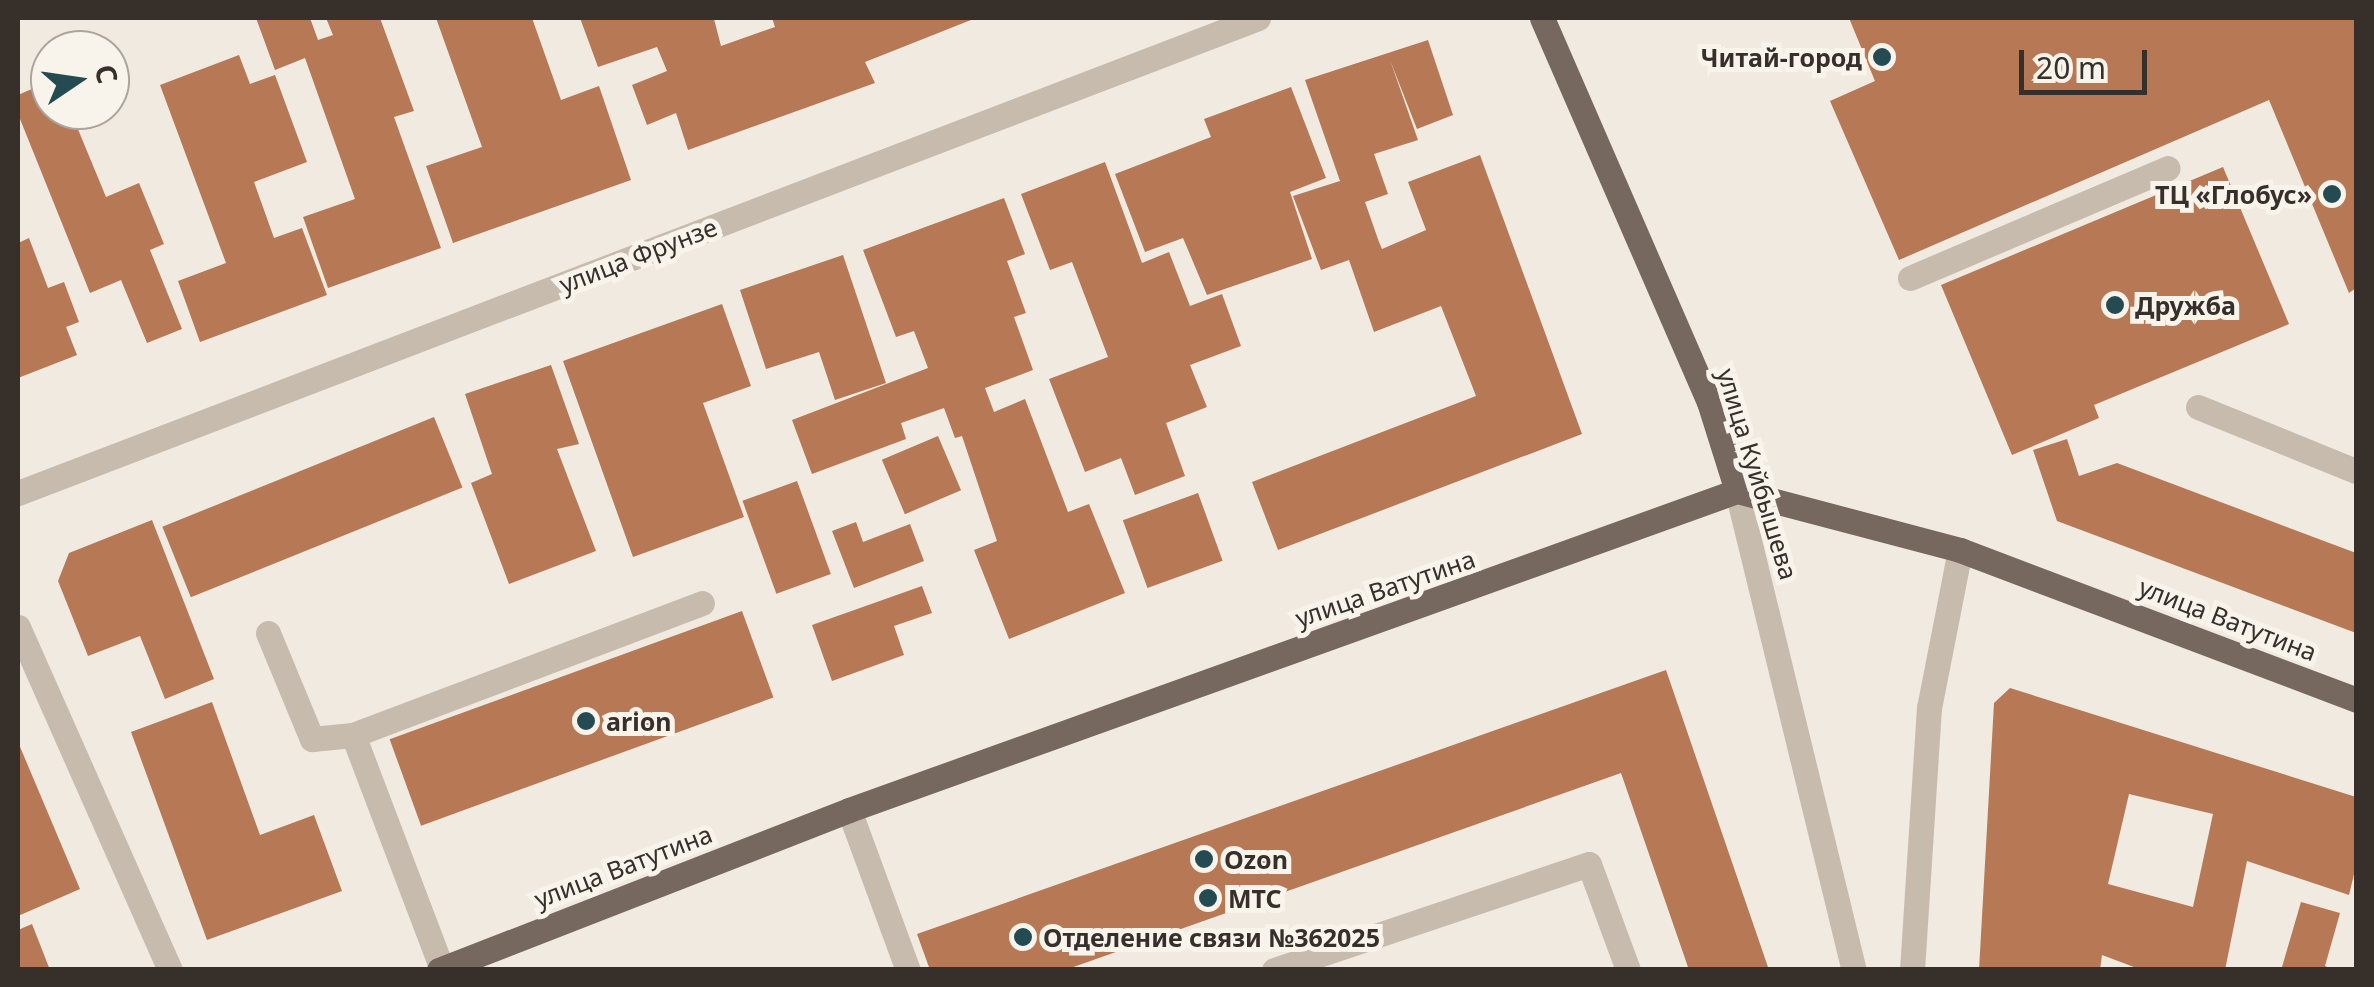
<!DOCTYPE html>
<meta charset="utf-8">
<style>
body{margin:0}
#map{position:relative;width:2374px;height:987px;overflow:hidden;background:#f0eae0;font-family:"Noto Sans",sans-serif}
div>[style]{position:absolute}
.building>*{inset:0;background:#b77856;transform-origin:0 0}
.minor>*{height:25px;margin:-12.5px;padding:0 12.5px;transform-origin:12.5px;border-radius:12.5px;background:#c7bbad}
.major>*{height:25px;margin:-12.5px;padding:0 12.5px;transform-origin:12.5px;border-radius:12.5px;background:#76685e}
.dots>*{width:28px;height:28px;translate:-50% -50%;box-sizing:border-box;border:5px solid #f8f3eb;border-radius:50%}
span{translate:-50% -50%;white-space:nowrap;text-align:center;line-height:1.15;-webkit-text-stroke:10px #f8f3eb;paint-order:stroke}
.poi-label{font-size:25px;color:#362f2a;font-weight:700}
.right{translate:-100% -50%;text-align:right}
.left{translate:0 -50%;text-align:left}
.street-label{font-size:25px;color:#362f2a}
.frame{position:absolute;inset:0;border:20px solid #362f2a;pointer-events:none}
.north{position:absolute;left:30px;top:30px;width:100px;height:100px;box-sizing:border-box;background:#f8f3eb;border:2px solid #aaa59e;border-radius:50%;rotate:77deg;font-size:28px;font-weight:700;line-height:40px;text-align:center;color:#362f2a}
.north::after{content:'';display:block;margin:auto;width:35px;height:45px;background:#254b52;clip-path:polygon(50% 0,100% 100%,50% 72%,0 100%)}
.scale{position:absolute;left:2019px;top:50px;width:128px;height:45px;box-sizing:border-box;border:5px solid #362f2a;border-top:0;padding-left:12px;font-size:30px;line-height:35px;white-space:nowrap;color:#362f2a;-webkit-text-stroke:8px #f8f3eb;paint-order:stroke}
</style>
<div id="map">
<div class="building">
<i style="clip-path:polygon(256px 18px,310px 18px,318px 40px,333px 35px,326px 18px,380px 18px,414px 111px,394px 117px,441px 248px,328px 288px,303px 217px,355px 199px,305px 58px,275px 70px)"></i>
<i style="clip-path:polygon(436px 18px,532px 18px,561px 100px,599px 86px,631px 180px,453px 243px,426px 166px,482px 147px)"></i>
<i style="clip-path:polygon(580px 18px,714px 19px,721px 46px,775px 27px,772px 18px,976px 18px,865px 62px,875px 83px,688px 150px,676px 113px,647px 125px,632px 85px,667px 71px,657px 47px,598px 67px)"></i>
<i style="clip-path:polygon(1849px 18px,2356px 18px,2356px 288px,2349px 293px,2269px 100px,1899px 260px,1830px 101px,1875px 81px)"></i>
<i style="clip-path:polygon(1428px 40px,1453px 115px,1417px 129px,1390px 60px,1418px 140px,1374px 154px,1388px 194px,1365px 202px,1379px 242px,1382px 249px,1426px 230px,1408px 182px,1480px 155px,1582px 434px,1278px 550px,1252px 482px,1476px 396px,1441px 306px,1374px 332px,1349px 260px,1321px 270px,1293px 196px,1340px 181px,1305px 80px)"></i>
<i style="clip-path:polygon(239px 55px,250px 84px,275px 75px,307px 162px,254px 182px,274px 238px,302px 228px,327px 295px,200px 342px,178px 281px,226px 263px,160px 85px)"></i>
<i style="clip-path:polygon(50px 81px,50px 110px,70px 110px,106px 197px,139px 183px,164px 244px,150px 250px,182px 329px,147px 343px,121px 280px,90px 293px,18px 114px,18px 95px)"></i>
<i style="clip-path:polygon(1291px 87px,1326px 178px,1290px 192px,1312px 259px,1207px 295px,1183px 238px,1145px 252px,1115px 174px,1211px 137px,1204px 119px)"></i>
<i style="clip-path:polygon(1105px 162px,1142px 263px,1169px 252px,1190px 306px,1222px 294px,1241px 346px,1190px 365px,1207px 407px,1166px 423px,1185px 476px,1135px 495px,1121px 458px,1085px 472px,1049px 379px,1108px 357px,1072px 262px,1050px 270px,1021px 194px)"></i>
<i style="clip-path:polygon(2223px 167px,2289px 324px,2094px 405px,2099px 418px,2012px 455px,1941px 285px)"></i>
<i style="clip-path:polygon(1004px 198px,1025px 254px,1007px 261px,1026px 313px,1014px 317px,1033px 370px,985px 388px,994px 412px,1025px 399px,1068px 512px,1089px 504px,1125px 593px,1009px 639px,974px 550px,997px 541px,962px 436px,955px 438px,944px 408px,901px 423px,906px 439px,812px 474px,792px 420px,928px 368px,914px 331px,896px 337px,863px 250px)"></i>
<i style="clip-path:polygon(29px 238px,48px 288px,64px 282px,79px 322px,66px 327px,77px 355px,18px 378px,18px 243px)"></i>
<i style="clip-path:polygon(843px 255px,886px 383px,835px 400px,819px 352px,766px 369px,740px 290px)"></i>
<i style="clip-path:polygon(722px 304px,751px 386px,703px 403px,744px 517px,633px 557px,563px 361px)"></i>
<i style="clip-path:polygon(551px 365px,579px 444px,557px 449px,596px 551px,509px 584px,471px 483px,492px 474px,465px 394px)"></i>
<i style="left:434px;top:417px;width:76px;height:293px;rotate:68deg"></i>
<i style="left:938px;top:436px;width:59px;height:61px;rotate:67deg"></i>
<i style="clip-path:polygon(2067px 439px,2079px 476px,2117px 463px,2356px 553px,2356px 633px,2057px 521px,2033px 450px)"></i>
<i style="left:797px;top:481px;width:99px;height:58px;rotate:70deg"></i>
<i style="left:1198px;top:493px;width:72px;height:80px;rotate:70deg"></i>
<i style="clip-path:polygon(152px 520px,214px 679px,165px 699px,140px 636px,88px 656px,58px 581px,69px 553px)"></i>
<i style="clip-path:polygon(856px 522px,863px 542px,910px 524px,924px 561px,854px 588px,832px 531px)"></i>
<i style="clip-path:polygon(922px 586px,932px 613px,894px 626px,904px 655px,832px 681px,812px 625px)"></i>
<i style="left:742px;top:611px;width:92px;height:375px;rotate:70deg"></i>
<i style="clip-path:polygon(1666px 670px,1769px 970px,1689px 970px,1621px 773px,1065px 970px,930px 970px,917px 934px)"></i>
<i style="clip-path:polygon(evenodd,2010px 688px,2356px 797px,2356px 866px,2349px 895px,2247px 861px,2225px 970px,2142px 970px,2102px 955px,2100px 970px,1979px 970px,1994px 703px,2010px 688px,2129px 794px,2213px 814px,2193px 907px,2108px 884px,2129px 794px)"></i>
<i style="clip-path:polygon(212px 702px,260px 835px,314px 815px,342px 891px,207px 940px,131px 732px)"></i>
<i style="clip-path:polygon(18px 742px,80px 889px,18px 916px)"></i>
<i style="clip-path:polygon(2301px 902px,2340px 913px,2325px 966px,2334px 970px,2282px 967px)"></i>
<i style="clip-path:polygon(32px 924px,50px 970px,18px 970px,18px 930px)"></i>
</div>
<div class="minor">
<i style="left:1910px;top:278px;width:280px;rotate:-23.1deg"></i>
<i style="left:2198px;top:407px;width:170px;rotate:22.1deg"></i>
<i style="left:1737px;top:491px;width:493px;rotate:76.3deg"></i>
<i style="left:18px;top:493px;width:1328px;rotate:-20.96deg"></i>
<i style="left:18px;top:627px;width:375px;rotate:66.1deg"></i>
<i style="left:268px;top:633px;width:115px;rotate:67.5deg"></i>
<i style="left:312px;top:739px;width:41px;rotate:-5.6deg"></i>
<i style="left:849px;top:810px;width:171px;rotate:69.8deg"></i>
<i style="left:442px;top:969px;width:250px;rotate:-110.8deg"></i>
<i style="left:353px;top:735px;width:373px;rotate:-20.7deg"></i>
<i style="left:1274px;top:970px;width:332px;rotate:-18.6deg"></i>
<i style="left:1589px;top:864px;width:113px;rotate:69.8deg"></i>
<i style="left:1912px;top:970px;width:263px;rotate:-86.3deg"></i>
<i style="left:1929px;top:708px;width:161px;rotate:-78.9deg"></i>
</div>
<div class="major">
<i style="left:1542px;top:18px;width:419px;rotate:66.5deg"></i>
<i style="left:1709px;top:402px;width:93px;rotate:72.5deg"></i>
<i style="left:439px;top:970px;width:440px;rotate:-21.3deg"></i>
<i style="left:849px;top:810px;width:944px;rotate:-19.76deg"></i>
<i style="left:1737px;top:491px;width:231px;rotate:14.8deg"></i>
<i style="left:1960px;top:550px;width:423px;rotate:20.7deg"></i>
</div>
<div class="dots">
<i style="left:1882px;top:57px;background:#254b52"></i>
<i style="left:2332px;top:194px;background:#254b52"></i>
<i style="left:2115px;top:305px;background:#254b52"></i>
<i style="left:586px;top:721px;background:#254b52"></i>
<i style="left:1204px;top:859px;background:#254b52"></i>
<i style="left:1208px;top:898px;background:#254b52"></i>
<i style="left:1023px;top:937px;background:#254b52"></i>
</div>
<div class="poi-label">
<span class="right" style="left:1862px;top:57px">Читай-город</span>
<span class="right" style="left:2312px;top:194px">ТЦ «Глобус»</span>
<span class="left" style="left:2135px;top:305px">Дружба</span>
<span class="left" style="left:606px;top:721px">arion</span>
<span class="left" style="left:1224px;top:859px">Ozon</span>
<span class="left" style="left:1228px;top:898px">МТС</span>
<span class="left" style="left:1043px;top:937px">Отделение связи №362025</span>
</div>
<div class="street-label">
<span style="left:638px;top:255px;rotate:-21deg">улица Фрунзе</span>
<span style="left:1758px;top:474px;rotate:73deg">улица Куйбышева</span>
<span style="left:1385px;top:588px;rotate:-19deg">улица Ватутина</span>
<span style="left:2228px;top:619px;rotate:21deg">улица Ватутина</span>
<span style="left:623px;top:866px;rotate:-21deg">улица Ватутина</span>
</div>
<div class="frame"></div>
<div class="north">С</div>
<div class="scale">20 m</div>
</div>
